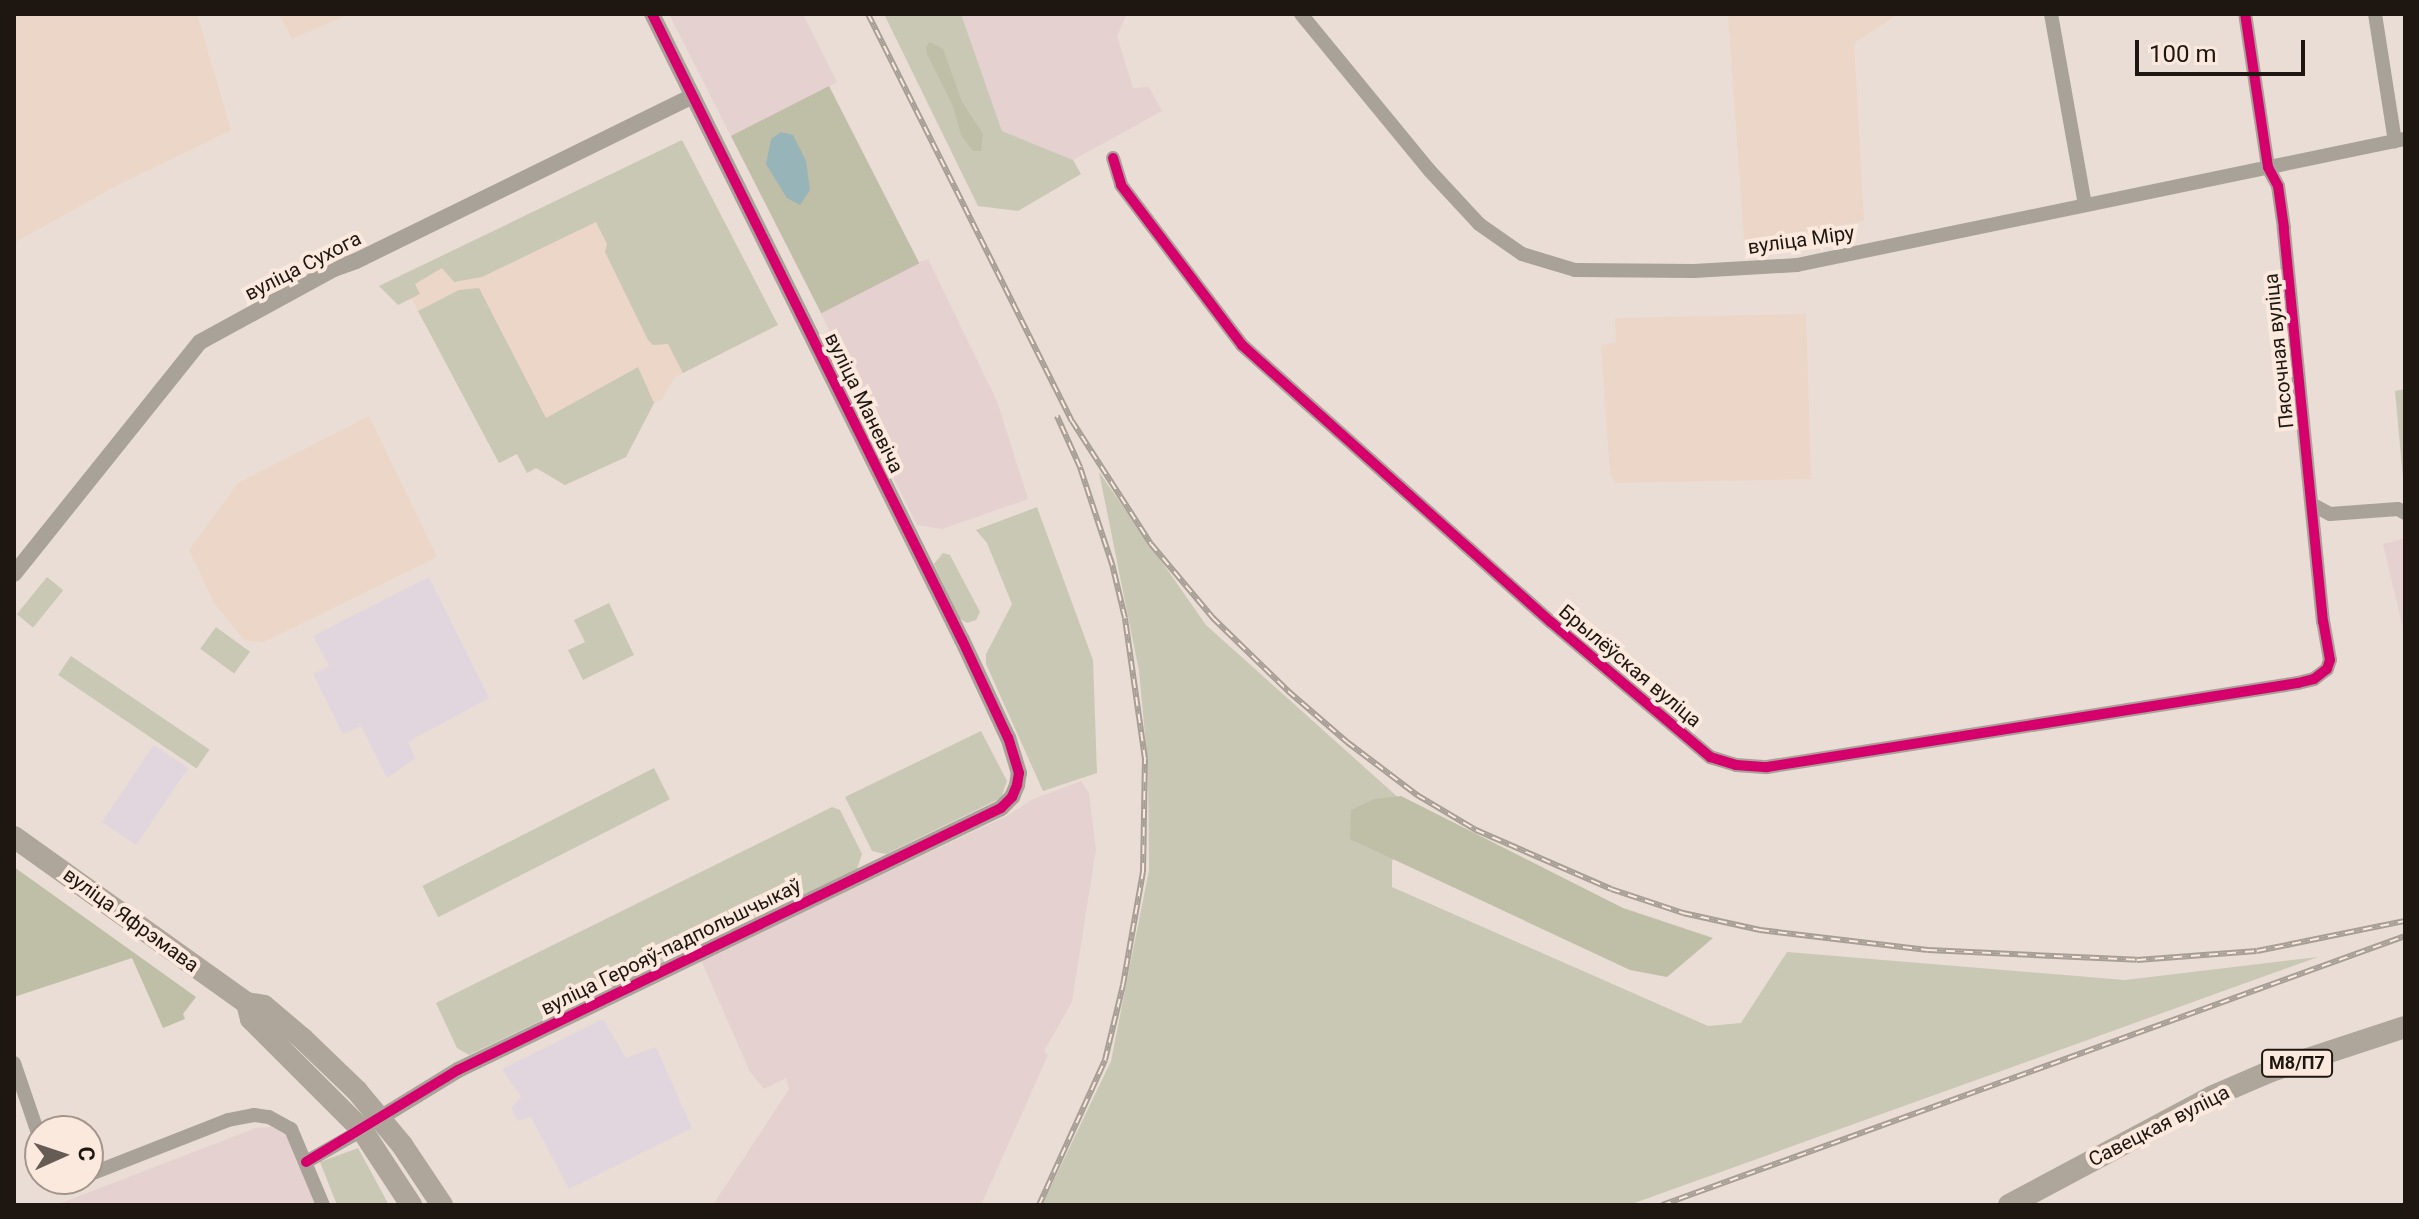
<!DOCTYPE html>
<meta charset="utf-8">
<style>
body{margin:0}
#map{position:relative;width:2419px;height:1219px;overflow:hidden;background:#eaddd5;font-family:Roboto,sans-serif}
div>[style]{position:absolute}
.commercial>*{inset:0;background:#e2d6de;transform-origin:0 0}
.industrial>*{inset:0;background:#e5d1d0}
.built>*{inset:0;background:#ecd6c7}
.green>*{inset:0;background:#c9c8b5;transform-origin:0 0}
.forest>*{inset:0;background:#bfbea7;transform-origin:0 0}
.water>*{inset:0;background:#97b4b9}
.minor>*{height:14px;margin:-7px;padding:0 7px;transform-origin:7px;border-radius:7px;background:#a9a298}
.tertiary>*{height:16px;margin:-8px;padding:0 8px;transform-origin:8px;border-radius:8px;background:#a9a298}
.primary>*{height:22px;margin:-11px;padding:0 11px;transform-origin:11px;border-radius:11px;background:#aea69b}
.rail>*{height:6px;margin-top:-3px;transform-origin:0;background:repeating-linear-gradient(90deg,#fce9dd 0 9px,#a79f96 0 18px);box-sizing:border-box;border-block:2px solid #a79f96}
.cycleway>*{height:10px;margin:-5px;padding:0 5px;transform-origin:5px;border-radius:5px;background:#d6006c}
span{translate:-50% -50%;white-space:nowrap;text-align:center;line-height:1.15;-webkit-text-stroke:8px #fce9dd;paint-order:stroke}
.shield-label span{padding:2px 6px;background:#fce9dd;border:2px solid;border-radius:6px;-webkit-text-stroke-width:0}
.shield-label{font-size:18px;color:#1e1610;font-weight:700}
.street-label{font-size:20px;color:#1e1610}
.frame{position:absolute;inset:0;border:16px solid #1e1610;pointer-events:none}
.north{position:absolute;left:24px;top:1115px;width:80px;height:80px;box-sizing:border-box;background:#fce9dd;border:2px solid #a3958b;border-radius:50%;rotate:87deg;font-size:22px;font-weight:700;line-height:32px;text-align:center;color:#1e1610}
.north::after{content:'';display:block;margin:auto;width:28px;height:36px;background:#655c55;clip-path:polygon(50% 0,100% 100%,50% 72%,0 100%)}
.scale{position:absolute;left:2135px;top:40px;width:170px;height:36px;box-sizing:border-box;border:4px solid #1e1610;border-top:0;padding-left:10px;font-size:24px;line-height:28px;white-space:nowrap;color:#1e1610;-webkit-text-stroke:6px #fce9dd;paint-order:stroke}
</style>
<div id="map">
<div class="commercial">
<i style="clip-path:polygon(429px 577px,489px 698px,408px 742px,415px 758px,387px 778px,361px 726px,343px 734px,313px 674px,329px 666px,313px 636px)"></i>
<i style="left:154px;top:745px;width:41px;height:93px;rotate:34deg"></i>
<i style="clip-path:polygon(603px 1019px,626px 1058px,656px 1047px,692px 1128px,569px 1189px,531px 1117px,518px 1121px,511px 1108px,521px 1097px,502px 1069px)"></i>
</div>
<div class="industrial">
<i style="clip-path:polygon(669px 14px,803px 14px,837px 82px,829px 87px,919px 262px,928px 259px,997px 401px,1028px 499px,942px 529px,917px 525px,825px 341px,830px 332px,820px 312px)"></i>
<i style="clip-path:polygon(961px 14px,1127px 14px,1117px 36px,1133px 88px,1149px 87px,1162px 111px,1073px 160px,1002px 131px)"></i>
<i style="clip-path:polygon(2405px 538px,2405px 637px,2383px 544px)"></i>
<i style="clip-path:polygon(1081px 781px,1089px 793px,1096px 849px,1072px 1002px,1044px 1051px,1048px 1055px,981px 1205px,713px 1205px,789px 1089px,786px 1078px,764px 1089px,750px 1072px,701px 960px,1009px 815px,1031px 800px)"></i>
<i style="clip-path:polygon(272px 1127px,289px 1135px,317px 1205px,56px 1205px,256px 1128px)"></i>
</div>
<div class="built">
<i style="clip-path:polygon(14px 14px,197px 14px,231px 130px,112px 188px,14px 243px)"></i>
<i style="clip-path:polygon(279px 14px,349px 14px,292px 39px)"></i>
<i style="clip-path:polygon(1728px 14px,1899px 14px,1854px 43px,1864px 221px,1744px 242px)"></i>
<i style="clip-path:polygon(682px 140px,778px 325px,675px 377px,662px 399px,654px 403px,626px 457px,565px 485px,536px 468px,527px 473px,517px 454px,499px 463px,400px 277px)"></i>
<i style="clip-path:polygon(1806px 314px,1811px 479px,1616px 483px,1610px 475px,1601px 345px,1616px 343px,1615px 318px)"></i>
<i style="clip-path:polygon(369px 416px,437px 557px,264px 642px,244px 640px,214px 603px,189px 550px,238px 483px)"></i>
</div>
<div class="green">
<i style="clip-path:polygon(884px 14px,961px 14px,1002px 131px,1073px 160px,1081px 174px,1018px 211px,978px 206px)"></i>
<i style="clip-path:polygon(682px 140px,778px 325px,683px 373px,668px 344px,653px 345px,648px 340px,605px 252px,607px 244px,596px 222px,482px 277px,454px 282px,442px 268px,415px 284px,420px 294px,398px 305px,379px 286px)"></i>
<i style="clip-path:polygon(479px 288px,546px 418px,638px 367px,654px 403px,626px 457px,565px 485px,536px 468px,527px 473px,517px 454px,499px 463px,418px 311px,459px 290px)"></i>
<i style="clip-path:polygon(2405px 389px,2405px 500px,2395px 391px)"></i>
<i style="clip-path:polygon(1099px 472px,1206px 625px,1411px 809px,1392px 862px,1392px 887px,1708px 1026px,1741px 1023px,1787px 952px,2125px 980px,2318px 957px,1629px 1205px,1042px 1205px,1111px 1061px,1149px 870px,1148px 767px,1139px 671px)"></i>
<i style="clip-path:polygon(1037px 507px,1093px 660px,1097px 773px,1043px 791px,986px 664px,986px 654px,1012px 604px,987px 543px,976px 530px)"></i>
<i style="clip-path:polygon(943px 553px,950px 555px,980px 612px,976px 620px,967px 623px,960px 619px,934px 564px)"></i>
<i style="left:47px;top:577px;width:21px;height:48px;rotate:39deg"></i>
<i style="clip-path:polygon(609px 603px,634px 655px,583px 680px,568px 650px,585px 642px,574px 620px)"></i>
<i style="left:216px;top:627px;width:42px;height:27px;rotate:36deg"></i>
<i style="left:71px;top:656px;width:167px;height:23px;rotate:34deg"></i>
<i style="clip-path:polygon(981px 731px,1007px 781px,1001px 798px,886px 854px,872px 851px,845px 797px)"></i>
<i style="left:654px;top:768px;width:35px;height:260px;rotate:63deg"></i>
<i style="clip-path:polygon(832px 807px,840px 810px,862px 854px,857px 869px,469px 1055px,457px 1048px,436px 1003px)"></i>
<i style="clip-path:polygon(358px 1148px,389px 1205px,337px 1205px,320px 1162px)"></i>
</div>
<div class="forest">
<i style="clip-path:polygon(930px 42px,943px 49px,962px 102px,983px 134px,981px 151px,973px 151px,961px 135px,953px 106px,927px 54px,926px 47px)"></i>
<i style="left:829px;top:86px;width:199px;height:110px;rotate:63deg"></i>
<i style="clip-path:polygon(1401px 796px,1623px 908px,1713px 938px,1667px 977px,1630px 970px,1350px 839px,1351px 810px,1374px 799px)"></i>
<i style="clip-path:polygon(14px 867px,196px 997px,183px 1014px,185px 1019px,163px 1028px,132px 958px,14px 997px)"></i>
</div>
<div class="water">
<i style="clip-path:polygon(781px 132px,793px 135px,806px 161px,810px 190px,800px 205px,787px 198px,766px 164px,771px 139px)"></i>
</div>
<div class="minor">
<i style="left:1301px;top:14px;width:203px;rotate:50.6deg"></i>
<i style="left:1430px;top:171px;width:72px;rotate:47.2deg"></i>
<i style="left:1479px;top:224px;width:52px;rotate:34.9deg"></i>
<i style="left:1522px;top:254px;width:55px;rotate:16.8deg"></i>
<i style="left:1575px;top:270px;width:119px;rotate:0.5deg"></i>
<i style="left:1694px;top:271px;width:103px;rotate:-3.3deg"></i>
<i style="left:1797px;top:265px;width:621px;rotate:-11.71deg"></i>
<i style="left:2051px;top:14px;width:194px;rotate:79.9deg"></i>
<i style="left:2375px;top:14px;width:129px;rotate:81.1deg"></i>
<i style="left:1113px;top:158px;width:28px;rotate:73deg"></i>
<i style="left:1121px;top:185px;width:201px;rotate:52.9deg"></i>
<i style="left:1242px;top:345px;width:415px;rotate:41.9deg"></i>
<i style="left:1551px;top:622px;width:209px;rotate:40.3deg"></i>
<i style="left:1710px;top:757px;width:27px;rotate:17deg"></i>
<i style="left:1736px;top:765px;width:31px;rotate:4deg"></i>
<i style="left:1767px;top:767px;width:538px;rotate:-8.99deg"></i>
<i style="left:2298px;top:683px;width:16px;rotate:-14deg"></i>
<i style="left:2314px;top:679px;width:16px;rotate:-38deg"></i>
<i style="left:2327px;top:669px;width:9px;rotate:-72deg"></i>
<i style="left:2330px;top:660px;width:39px;rotate:-100deg"></i>
<i style="left:2323px;top:622px;width:396px;rotate:-95.7deg"></i>
<i style="left:2284px;top:228px;width:42px;rotate:-98.1deg"></i>
<i style="left:2278px;top:186px;width:21px;rotate:-118deg"></i>
<i style="left:2268px;top:167px;width:155px;rotate:-98.5deg"></i>
<i style="left:2313px;top:505px;width:19px;rotate:28deg"></i>
<i style="left:2330px;top:514px;width:68px;rotate:-4.2deg"></i>
<i style="left:2398px;top:509px;width:8px;rotate:30deg"></i>
<i style="left:14px;top:1063px;width:80px;rotate:71.1deg"></i>
<i style="left:306px;top:1162px;width:64px;rotate:-29.7deg"></i>
<i style="left:88px;top:1175px;width:150px;rotate:-21.4deg"></i>
<i style="left:228px;top:1120px;width:26px;rotate:-11deg"></i>
<i style="left:254px;top:1115px;width:15px;rotate:8deg"></i>
<i style="left:269px;top:1117px;width:25px;rotate:29deg"></i>
<i style="left:291px;top:1129px;width:82px;rotate:67.2deg"></i>
</div>
<div class="tertiary">
<i style="left:14px;top:574px;width:297px;rotate:-51.3deg"></i>
<i style="left:200px;top:342px;width:153px;rotate:-28.6deg"></i>
<i style="left:334px;top:269px;width:23px;rotate:-20deg"></i>
<i style="left:356px;top:261px;width:375px;rotate:-26.1deg"></i>
<i style="left:370px;top:1124px;width:103px;rotate:-31.5deg"></i>
<i style="left:458px;top:1070px;width:603px;rotate:-25.76deg"></i>
<i style="left:1001px;top:808px;width:16px;rotate:-45deg"></i>
<i style="left:1012px;top:797px;width:13px;rotate:-67deg"></i>
<i style="left:1017px;top:785px;width:12px;rotate:-81deg"></i>
<i style="left:1019px;top:773px;width:37px;rotate:-107deg"></i>
<i style="left:1008px;top:738px;width:108px;rotate:-115.1deg"></i>
<i style="left:962px;top:640px;width:699px;rotate:-116.34deg"></i>
</div>
<div class="primary">
<i style="left:14px;top:837px;width:286px;rotate:35.5deg"></i>
<i style="left:247px;top:1003px;width:17px;rotate:10deg"></i>
<i style="left:264px;top:1006px;width:51px;rotate:40.2deg"></i>
<i style="left:303px;top:1039px;width:75px;rotate:43.9deg"></i>
<i style="left:357px;top:1091px;width:70px;rotate:50.2deg"></i>
<i style="left:402px;top:1145px;width:72px;rotate:56.3deg"></i>
<i style="left:247px;top:1003px;width:16px;rotate:76deg"></i>
<i style="left:251px;top:1019px;width:157px;rotate:45deg"></i>
<i style="left:362px;top:1130px;width:90px;rotate:56.8deg"></i>
<i style="left:2009px;top:1205px;width:231px;rotate:-28.1deg"></i>
<i style="left:2213px;top:1096px;width:63px;rotate:-23.3deg"></i>
<i style="left:2271px;top:1071px;width:141px;rotate:-18.2deg"></i>
</div>
<div class="rail">
<i style="left:868px;top:14px;width:455px;rotate:63.4deg"></i>
<i style="left:1072px;top:421px;width:146px;rotate:57.3deg"></i>
<i style="left:1151px;top:544px;width:97px;rotate:50deg"></i>
<i style="left:1213px;top:618px;width:105px;rotate:44.2deg"></i>
<i style="left:1288px;top:691px;width:78px;rotate:40.8deg"></i>
<i style="left:1347px;top:742px;width:88px;rotate:37.1deg"></i>
<i style="left:1417px;top:795px;width:69px;rotate:30.7deg"></i>
<i style="left:1476px;top:830px;width:147px;rotate:23.6deg"></i>
<i style="left:1611px;top:889px;width:76px;rotate:18.4deg"></i>
<i style="left:1683px;top:913px;width:79px;rotate:12.4deg"></i>
<i style="left:1760px;top:930px;width:169px;rotate:6.8deg"></i>
<i style="left:1928px;top:950px;width:209px;rotate:2.7deg"></i>
<i style="left:2137px;top:960px;width:120px;rotate:-4.3deg"></i>
<i style="left:2257px;top:951px;width:151px;rotate:-11.5deg"></i>
<i style="left:1039px;top:1205px;width:159px;rotate:-65.5deg"></i>
<i style="left:1105px;top:1060px;width:77px;rotate:-76.5deg"></i>
<i style="left:1123px;top:985px;width:115px;rotate:-80deg"></i>
<i style="left:1143px;top:872px;width:113px;rotate:-89deg"></i>
<i style="left:1145px;top:759px;width:142px;rotate:-98.1deg"></i>
<i style="left:1125px;top:618px;width:56px;rotate:-103.5deg"></i>
<i style="left:1112px;top:564px;width:102px;rotate:-108.3deg"></i>
<i style="left:1080px;top:467px;width:56px;rotate:-114.3deg"></i>
<i style="left:1662px;top:1205px;width:790px;rotate:-19.9deg"></i>
</div>
<div class="cycleway">
<i style="left:1113px;top:158px;width:28px;rotate:73deg"></i>
<i style="left:1121px;top:185px;width:201px;rotate:52.9deg"></i>
<i style="left:1242px;top:345px;width:415px;rotate:41.9deg"></i>
<i style="left:1551px;top:622px;width:209px;rotate:40.3deg"></i>
<i style="left:1710px;top:757px;width:27px;rotate:17deg"></i>
<i style="left:1736px;top:765px;width:31px;rotate:4deg"></i>
<i style="left:1767px;top:767px;width:538px;rotate:-8.99deg"></i>
<i style="left:2298px;top:683px;width:16px;rotate:-14deg"></i>
<i style="left:2314px;top:679px;width:16px;rotate:-38deg"></i>
<i style="left:2327px;top:669px;width:9px;rotate:-72deg"></i>
<i style="left:2330px;top:660px;width:39px;rotate:-100deg"></i>
<i style="left:2323px;top:622px;width:396px;rotate:-95.7deg"></i>
<i style="left:2284px;top:228px;width:42px;rotate:-98.1deg"></i>
<i style="left:2278px;top:186px;width:21px;rotate:-118deg"></i>
<i style="left:2268px;top:167px;width:155px;rotate:-98.5deg"></i>
<i style="left:306px;top:1162px;width:178px;rotate:-31.2deg"></i>
<i style="left:458px;top:1070px;width:603px;rotate:-25.76deg"></i>
<i style="left:1001px;top:808px;width:16px;rotate:-45deg"></i>
<i style="left:1012px;top:797px;width:13px;rotate:-67deg"></i>
<i style="left:1017px;top:785px;width:12px;rotate:-81deg"></i>
<i style="left:1019px;top:773px;width:37px;rotate:-107deg"></i>
<i style="left:1008px;top:738px;width:108px;rotate:-115.1deg"></i>
<i style="left:962px;top:640px;width:699px;rotate:-116.34deg"></i>
</div>
<div class="shield-label">
<span style="left:2297px;top:1063px">М8/П7</span>
</div>
<div class="street-label">
<span style="left:1801px;top:240px;rotate:-8deg">вуліца Міру</span>
<span style="left:303px;top:266px;rotate:-27deg">вуліца Сухога</span>
<span style="left:2279px;top:351px;rotate:-96deg">Пясочная вуліца</span>
<span style="left:864px;top:403px;rotate:64deg">вуліца Маневіча</span>
<span style="left:1630px;top:666px;rotate:40deg">Брылёўская вуліца</span>
<span style="left:131px;top:920px;rotate:36deg">вуліца Яфрэмава</span>
<span style="left:671px;top:947px;rotate:-26deg">вуліца Герояў-падпольшчыкаў</span>
<span style="left:2159px;top:1126px;rotate:-27deg">Савецкая вуліца</span>
</div>
<div class="frame"></div>
<div class="north">С</div>
<div class="scale">100 m</div>
</div>
